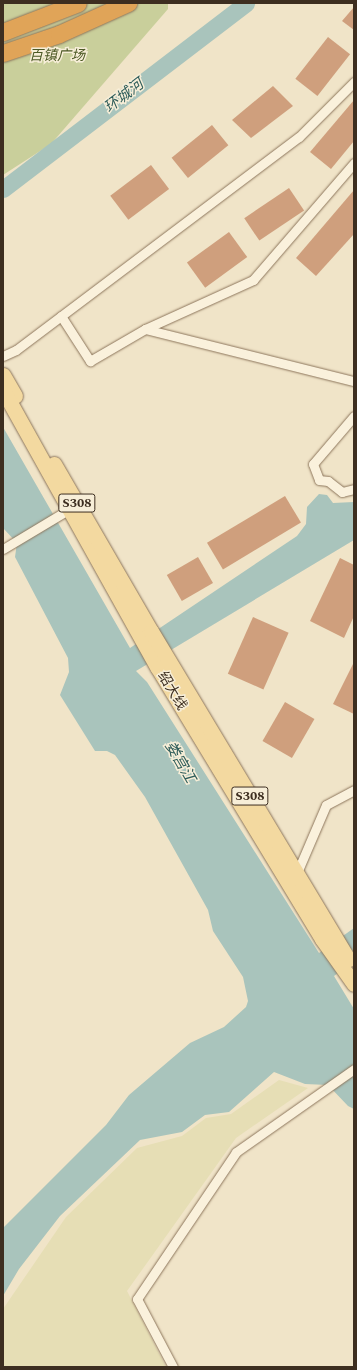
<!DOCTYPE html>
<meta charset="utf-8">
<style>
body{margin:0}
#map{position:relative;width:357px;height:1370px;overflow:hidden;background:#f0e4c8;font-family:Spectral,"Noto Sans SC",serif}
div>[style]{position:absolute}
.farmland>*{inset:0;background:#e6deb5}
.green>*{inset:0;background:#c9cf9b}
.water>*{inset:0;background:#a9c4bc}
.river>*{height:17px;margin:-8.5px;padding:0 8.5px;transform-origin:8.5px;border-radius:8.5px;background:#a9c4bc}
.building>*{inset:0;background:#cf9f7d;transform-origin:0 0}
.roads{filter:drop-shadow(0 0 1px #8d765c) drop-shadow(0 0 1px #8d765c)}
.street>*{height:9px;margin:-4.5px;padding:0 4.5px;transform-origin:4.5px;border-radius:4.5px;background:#faf1dc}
.primary>*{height:15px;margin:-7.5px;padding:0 7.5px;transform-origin:7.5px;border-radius:7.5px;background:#f3d9a0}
.highway>*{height:17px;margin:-8.5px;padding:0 8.5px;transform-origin:8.5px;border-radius:8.5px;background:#e0a458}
span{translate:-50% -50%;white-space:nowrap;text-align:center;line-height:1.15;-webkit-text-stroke:3px #f7eed8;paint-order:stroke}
.shield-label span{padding:1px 3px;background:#f7eed8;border:1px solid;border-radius:3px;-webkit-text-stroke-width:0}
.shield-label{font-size:13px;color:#3d2e20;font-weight:700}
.park-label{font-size:14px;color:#4d5a26;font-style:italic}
.street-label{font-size:14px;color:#3d2e20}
.water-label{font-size:15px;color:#2f5d5a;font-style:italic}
.frame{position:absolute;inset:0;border:4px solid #3d2e20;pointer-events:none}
</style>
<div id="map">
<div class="farmland">
<i style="clip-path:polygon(279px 1080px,308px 1088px,236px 1138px,127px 1291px,166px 1367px,3px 1367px,3px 1309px,66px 1217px,137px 1148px,182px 1136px,206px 1118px,231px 1114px)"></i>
</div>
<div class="green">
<i style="clip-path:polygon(3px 3px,168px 3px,168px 9px,51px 144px,3px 175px)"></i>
</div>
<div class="water">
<i style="clip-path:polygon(3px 427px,130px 648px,297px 536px,306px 524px,307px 507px,319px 494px,327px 495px,333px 503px,354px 502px,354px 540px,136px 671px,147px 682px,319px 953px,354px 928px,354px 961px,334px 976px,354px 1009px,354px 1109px,348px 1106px,328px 1085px,305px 1084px,274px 1072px,229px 1112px,205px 1115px,182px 1132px,140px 1140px,60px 1216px,19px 1269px,3px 1296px,3px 1228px,106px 1125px,129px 1095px,190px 1043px,224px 1027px,246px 1007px,248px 1001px,243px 977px,213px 931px,208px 910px,145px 797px,115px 755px,107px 751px,95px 751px,60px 695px,69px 672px,68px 658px,15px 557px,17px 543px,3px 528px)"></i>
</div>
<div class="river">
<i style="left:3px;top:189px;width:306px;rotate:-37.4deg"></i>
</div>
<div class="building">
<i style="clip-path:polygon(354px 7px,354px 30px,342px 21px)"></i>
<i style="left:328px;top:37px;width:28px;height:53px;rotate:38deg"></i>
<i style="clip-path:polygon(273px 86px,293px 106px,251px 138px,232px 120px)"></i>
<i style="clip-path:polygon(354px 100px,354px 141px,331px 169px,310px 152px)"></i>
<i style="left:212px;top:125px;width:26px;height:52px;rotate:51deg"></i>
<i style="left:151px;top:165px;width:30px;height:51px;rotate:53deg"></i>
<i style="left:289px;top:188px;width:27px;height:54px;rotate:56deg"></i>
<i style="clip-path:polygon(354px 190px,354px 234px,316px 276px,296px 258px)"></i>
<i style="left:229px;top:232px;width:31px;height:52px;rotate:54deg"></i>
<i style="left:285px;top:496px;width:31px;height:91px;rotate:59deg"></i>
<i style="left:198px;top:557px;width:30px;height:36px;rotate:60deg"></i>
<i style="clip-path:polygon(340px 558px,354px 565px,354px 616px,344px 638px,310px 621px)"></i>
<i style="left:253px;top:617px;width:39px;height:62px;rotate:24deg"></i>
<i style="clip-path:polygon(354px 662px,354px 714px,333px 704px)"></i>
<i style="left:285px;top:702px;width:34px;height:45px;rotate:30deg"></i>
</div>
<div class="roads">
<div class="street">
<i style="left:61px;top:316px;width:54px;rotate:57.2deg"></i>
<i style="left:90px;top:361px;width:64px;rotate:-30.2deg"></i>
<i style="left:145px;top:329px;width:215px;rotate:14deg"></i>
<i style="left:145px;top:329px;width:119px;rotate:-24.4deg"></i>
<i style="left:253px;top:280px;width:155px;rotate:-49.2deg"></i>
<i style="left:3px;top:356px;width:14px;rotate:-25deg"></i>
<i style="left:16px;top:350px;width:354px;rotate:-37deg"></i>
<i style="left:299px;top:137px;width:78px;rotate:-45deg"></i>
<i style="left:354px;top:416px;width:63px;rotate:130.5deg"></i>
<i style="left:313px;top:464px;width:17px;rotate:69deg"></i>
<i style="left:319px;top:480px;width:9px;rotate:6deg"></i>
<i style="left:328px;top:481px;width:18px;rotate:38deg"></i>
<i style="left:342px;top:492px;width:12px;rotate:-14deg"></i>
<i style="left:3px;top:549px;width:76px;rotate:-31deg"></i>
<i style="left:296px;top:875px;width:76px;rotate:-66.8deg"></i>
<i style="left:326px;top:805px;width:32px;rotate:-28deg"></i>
<i style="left:173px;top:1367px;width:77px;rotate:-117.9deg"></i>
<i style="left:137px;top:1299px;width:177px;rotate:-56deg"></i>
<i style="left:236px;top:1152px;width:144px;rotate:-35.1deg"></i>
</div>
<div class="primary">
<i style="left:3px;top:375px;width:24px;rotate:60deg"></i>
<i style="left:3px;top:390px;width:318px;rotate:60.9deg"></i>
<i style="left:158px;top:668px;width:317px;rotate:58.8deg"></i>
<i style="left:322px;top:939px;width:55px;rotate:54.6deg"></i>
<i style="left:54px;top:464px;width:193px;rotate:59.9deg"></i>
<i style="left:151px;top:631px;width:383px;rotate:59deg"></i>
</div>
<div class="highway">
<i style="left:3px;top:32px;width:80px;rotate:-21.1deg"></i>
<i style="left:3px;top:53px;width:59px;rotate:-18.7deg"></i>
<i style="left:59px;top:34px;width:76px;rotate:-24.2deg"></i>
</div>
</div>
<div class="shield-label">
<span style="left:77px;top:503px">S308</span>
<span style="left:250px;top:796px">S308</span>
</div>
<div class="park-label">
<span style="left:57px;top:56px">百镇广场</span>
</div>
<div class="street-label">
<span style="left:172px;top:691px;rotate:59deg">绍大线</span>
</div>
<div class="water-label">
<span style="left:124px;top:96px;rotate:-37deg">环城河</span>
<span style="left:180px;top:762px;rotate:60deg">娄宫江</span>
</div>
<div class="frame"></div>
</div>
